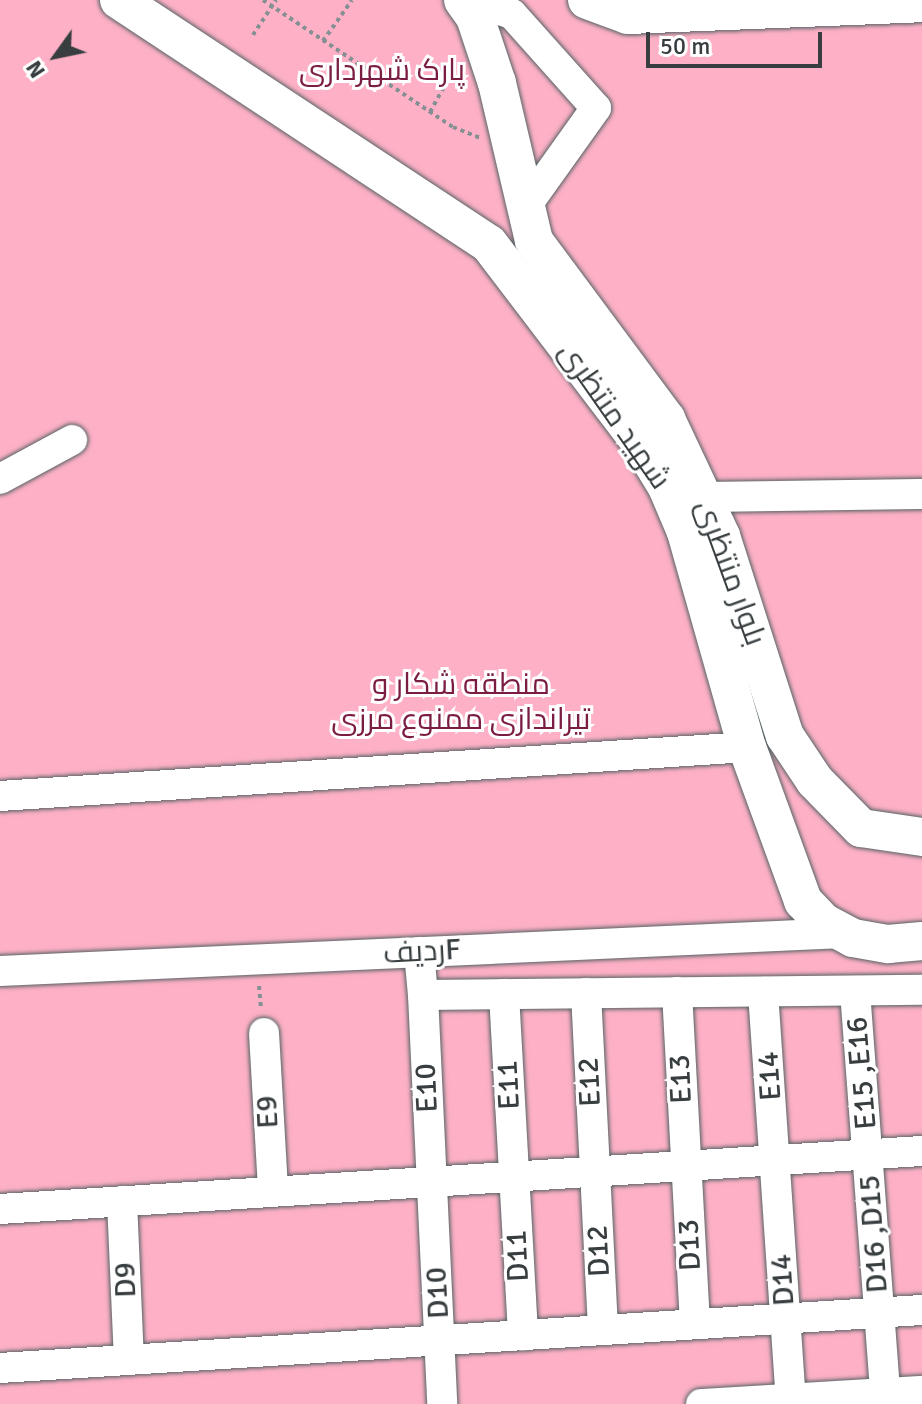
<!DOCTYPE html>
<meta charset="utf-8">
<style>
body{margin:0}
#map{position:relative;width:922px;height:1404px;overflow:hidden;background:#d7e6ea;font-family:Signika,Cairo,sans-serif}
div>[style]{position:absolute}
.green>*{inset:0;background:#feb1c6;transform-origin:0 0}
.path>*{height:4px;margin-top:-2px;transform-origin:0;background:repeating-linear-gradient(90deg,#869093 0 4px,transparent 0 8px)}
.roads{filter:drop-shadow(0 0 2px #576366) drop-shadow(0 0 2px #576366)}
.minor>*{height:30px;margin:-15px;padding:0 15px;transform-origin:15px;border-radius:15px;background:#fff}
.major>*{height:38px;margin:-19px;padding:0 19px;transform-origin:19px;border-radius:19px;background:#fff}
span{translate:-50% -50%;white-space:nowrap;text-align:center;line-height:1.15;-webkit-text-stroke:6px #fff;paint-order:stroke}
.park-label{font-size:30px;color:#7b1c42}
.street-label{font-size:30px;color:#383e40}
.north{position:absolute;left:16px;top:16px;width:80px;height:80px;-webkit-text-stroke:6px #fff;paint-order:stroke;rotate:237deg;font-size:22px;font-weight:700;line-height:32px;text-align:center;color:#383e40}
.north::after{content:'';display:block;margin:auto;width:28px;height:36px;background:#383e40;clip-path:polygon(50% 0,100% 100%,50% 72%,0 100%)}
.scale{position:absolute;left:646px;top:32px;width:176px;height:36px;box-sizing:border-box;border:4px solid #383e40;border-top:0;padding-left:10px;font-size:24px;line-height:28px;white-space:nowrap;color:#383e40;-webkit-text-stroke:6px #fff;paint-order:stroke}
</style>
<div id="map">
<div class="green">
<i style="left:0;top:0;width:922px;height:1404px"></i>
</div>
<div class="path">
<i style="left:263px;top:0;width:229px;rotate:33.8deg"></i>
<i style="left:453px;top:127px;width:29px;rotate:22deg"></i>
<i style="left:253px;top:35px;width:42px;rotate:-56.7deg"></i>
<i style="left:323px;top:41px;width:50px;rotate:-54.7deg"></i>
<i style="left:430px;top:112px;width:35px;rotate:-61deg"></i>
<i style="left:259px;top:986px;width:23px;rotate:85deg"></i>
</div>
<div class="roads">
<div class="minor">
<i style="left:469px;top:0;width:45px;rotate:18deg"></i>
<i style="left:512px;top:14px;width:126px;rotate:48.2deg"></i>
<i style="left:596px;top:108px;width:124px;rotate:125.5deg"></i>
<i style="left:0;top:479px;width:82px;rotate:-28.4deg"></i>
<i style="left:703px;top:497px;width:219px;rotate:-0.8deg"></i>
<i style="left:0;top:796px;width:749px;rotate:-3.75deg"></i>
<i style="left:419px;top:952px;width:43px;rotate:84.7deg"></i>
<i style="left:423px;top:995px;width:499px;rotate:-0.6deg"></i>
<i style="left:0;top:971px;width:844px;rotate:-2.58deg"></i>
<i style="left:855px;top:991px;width:414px;rotate:85.7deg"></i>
<i style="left:677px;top:992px;width:332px;rotate:86.9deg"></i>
<i style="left:763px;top:992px;width:413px;rotate:86.1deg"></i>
<i style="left:586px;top:993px;width:337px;rotate:87.1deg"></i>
<i style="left:504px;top:994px;width:342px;rotate:86.8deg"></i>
<i style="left:423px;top:995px;width:409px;rotate:87.3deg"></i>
<i style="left:264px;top:1033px;width:158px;rotate:86.7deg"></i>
<i style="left:122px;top:1201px;width:159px;rotate:87.5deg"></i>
<i style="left:0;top:1209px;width:924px;rotate:-3.6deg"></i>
<i style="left:0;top:1368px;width:924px;rotate:-3.6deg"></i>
<i style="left:701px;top:1404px;width:221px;rotate:-3.4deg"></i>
</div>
<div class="major">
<i style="left:119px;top:0;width:443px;rotate:33.4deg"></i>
<i style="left:489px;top:244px;width:248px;rotate:52.7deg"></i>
<i style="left:639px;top:441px;width:54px;rotate:58.7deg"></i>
<i style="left:667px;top:487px;width:49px;rotate:67.1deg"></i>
<i style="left:686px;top:532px;width:223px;rotate:74.2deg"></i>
<i style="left:747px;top:747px;width:164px;rotate:70deg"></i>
<i style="left:803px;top:901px;width:29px;rotate:46deg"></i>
<i style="left:823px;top:922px;width:34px;rotate:28deg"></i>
<i style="left:853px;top:938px;width:36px;rotate:10deg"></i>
<i style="left:888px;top:944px;width:34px;rotate:-5deg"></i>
<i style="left:463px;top:0;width:21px;rotate:55deg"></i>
<i style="left:475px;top:17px;width:70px;rotate:71.6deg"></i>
<i style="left:497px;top:83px;width:162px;rotate:76.8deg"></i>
<i style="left:534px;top:241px;width:222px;rotate:53.4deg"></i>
<i style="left:666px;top:419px;width:129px;rotate:64.8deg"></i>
<i style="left:721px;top:536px;width:210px;rotate:72.3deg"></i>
<i style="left:785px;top:736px;width:54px;rotate:56.3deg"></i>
<i style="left:815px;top:781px;width:66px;rotate:45.6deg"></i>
<i style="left:861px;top:828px;width:62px;rotate:8.4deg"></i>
<i style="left:587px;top:0;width:44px;rotate:20.1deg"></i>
<i style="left:628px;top:15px;width:294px;rotate:-2.3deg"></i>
</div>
</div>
<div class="park-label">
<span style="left:382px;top:71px">پارک شهرداری</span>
<span style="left:461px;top:702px">منطقه شکار و<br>تیراندازی ممنوع مرزی</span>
</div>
<div class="street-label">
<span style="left:614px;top:416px;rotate:55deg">شهید منتظری</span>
<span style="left:730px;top:573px;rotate:70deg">بلوار منتظری</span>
<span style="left:422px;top:952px;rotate:-3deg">ردیفF</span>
<span style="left:862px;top:1073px;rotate:-95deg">E15 ,E16</span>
<span style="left:770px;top:1076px;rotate:-94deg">E14</span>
<span style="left:681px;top:1079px;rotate:-93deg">E13</span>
<span style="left:590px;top:1082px;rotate:-93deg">E12</span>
<span style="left:509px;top:1085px;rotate:-93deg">E11</span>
<span style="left:427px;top:1088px;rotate:-93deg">E10</span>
<span style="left:268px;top:1112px;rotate:-93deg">E9</span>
<span style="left:874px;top:1234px;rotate:-94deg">D16 ,D15</span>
<span style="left:690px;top:1245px;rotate:-93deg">D13</span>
<span style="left:599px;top:1251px;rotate:-93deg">D12</span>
<span style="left:518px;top:1256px;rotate:-93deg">D11</span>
<span style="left:126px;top:1280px;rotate:-92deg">D9</span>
<span style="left:783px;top:1280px;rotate:-94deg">D14</span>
<span style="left:438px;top:1293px;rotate:-93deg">D10</span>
</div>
<div class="north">N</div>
<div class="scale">50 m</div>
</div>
